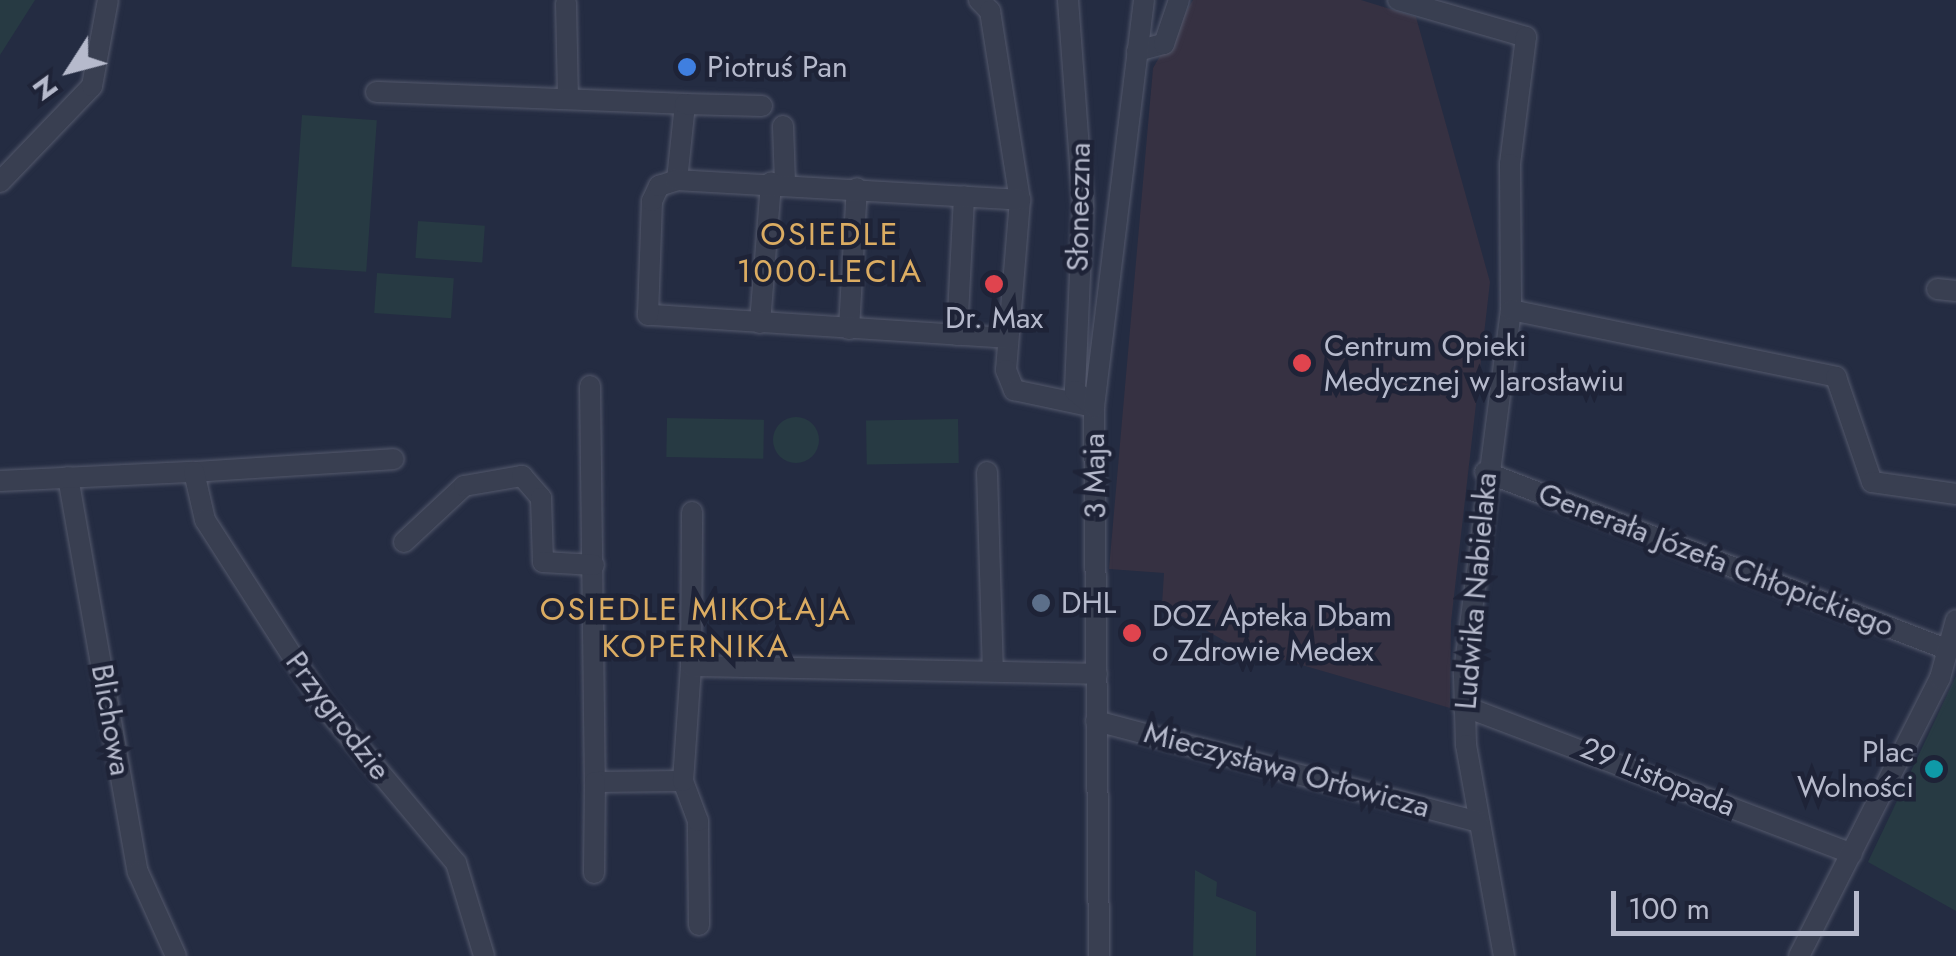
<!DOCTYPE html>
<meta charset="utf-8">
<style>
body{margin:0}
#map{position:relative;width:1956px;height:956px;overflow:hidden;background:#242c42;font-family:Jost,sans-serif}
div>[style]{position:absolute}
.medical>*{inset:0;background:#363142}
.green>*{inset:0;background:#273a43;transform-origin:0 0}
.round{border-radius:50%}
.roads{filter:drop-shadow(0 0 2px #54596c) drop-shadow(0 0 2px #54596c)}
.minor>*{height:20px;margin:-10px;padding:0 10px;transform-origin:10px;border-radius:10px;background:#393f51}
.dots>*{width:28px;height:28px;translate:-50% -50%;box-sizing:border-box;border:5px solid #1e2337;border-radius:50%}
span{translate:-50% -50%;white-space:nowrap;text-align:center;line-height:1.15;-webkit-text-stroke:9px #1e2337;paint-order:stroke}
.poi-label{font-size:30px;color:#b6bacc}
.left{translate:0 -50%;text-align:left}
.right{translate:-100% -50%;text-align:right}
.street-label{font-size:30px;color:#b6bacc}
.neighbourhood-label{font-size:32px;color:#dbac62;letter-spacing:2.5px}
.north{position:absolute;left:20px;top:20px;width:100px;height:100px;-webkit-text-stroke:8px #1e2337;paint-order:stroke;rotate:234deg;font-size:28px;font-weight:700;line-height:40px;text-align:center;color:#b6bacc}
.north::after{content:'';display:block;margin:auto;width:35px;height:45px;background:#b6bacc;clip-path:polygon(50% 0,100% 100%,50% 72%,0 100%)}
.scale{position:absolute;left:1611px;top:891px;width:248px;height:45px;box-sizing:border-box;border:5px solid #b6bacc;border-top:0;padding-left:12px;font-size:30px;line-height:35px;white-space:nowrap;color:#b6bacc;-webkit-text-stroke:8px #1e2337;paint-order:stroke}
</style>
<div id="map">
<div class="medical">
<i style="clip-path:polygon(1193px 0,1361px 0,1416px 17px,1490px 282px,1451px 622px,1450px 708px,1230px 644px,1162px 605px,1164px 573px,1109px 569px,1153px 68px)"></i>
</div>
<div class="green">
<i style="clip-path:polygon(0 0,35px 0,0 55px)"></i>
<i style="left:302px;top:115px;width:75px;height:152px;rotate:4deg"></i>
<i style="left:418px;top:221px;width:67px;height:37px;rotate:4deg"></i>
<i style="left:377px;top:273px;width:77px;height:40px;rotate:4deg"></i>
<i class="round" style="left:773px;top:417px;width:46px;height:46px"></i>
<i style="left:667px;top:418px;width:97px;height:39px;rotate:1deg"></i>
<i style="left:958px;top:419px;width:44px;height:92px;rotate:89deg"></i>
<i style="clip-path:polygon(1956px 676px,1956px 911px,1868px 862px)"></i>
<i style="clip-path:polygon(1195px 870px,1217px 882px,1216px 896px,1256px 912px,1256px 956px,1193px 956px)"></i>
</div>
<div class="roads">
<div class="minor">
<i style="left:979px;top:0;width:16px;rotate:45deg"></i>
<i style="left:990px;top:11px;width:191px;rotate:81deg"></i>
<i style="left:1020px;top:200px;width:171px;rotate:94.7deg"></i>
<i style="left:1006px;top:370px;width:22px;rotate:68deg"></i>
<i style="left:1014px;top:390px;width:82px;rotate:12deg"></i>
<i style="left:1068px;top:0;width:207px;rotate:85.8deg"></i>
<i style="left:1083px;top:206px;width:185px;rotate:92.5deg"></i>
<i style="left:1075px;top:391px;width:23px;rotate:40deg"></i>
<i style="left:1398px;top:0;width:133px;rotate:16.1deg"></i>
<i style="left:1526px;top:37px;width:128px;rotate:97.2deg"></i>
<i style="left:1510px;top:164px;width:146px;rotate:89.6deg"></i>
<i style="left:1511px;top:310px;width:367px;rotate:97.4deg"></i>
<i style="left:1464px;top:674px;width:71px;rotate:88.4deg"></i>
<i style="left:1466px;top:745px;width:214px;rotate:79.8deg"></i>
<i style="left:566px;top:3px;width:92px;rotate:88.8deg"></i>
<i style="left:1137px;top:51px;width:28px;rotate:-15deg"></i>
<i style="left:1164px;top:44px;width:46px;rotate:-71.2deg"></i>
<i style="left:376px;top:92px;width:309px;rotate:2.2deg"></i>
<i style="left:685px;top:104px;width:76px;rotate:96deg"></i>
<i style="left:685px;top:104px;width:77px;rotate:1.5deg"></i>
<i style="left:783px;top:126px;width:57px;rotate:88deg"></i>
<i style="left:0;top:182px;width:133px;rotate:-46.2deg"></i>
<i style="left:92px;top:86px;width:87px;rotate:-79.5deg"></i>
<i style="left:1937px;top:289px;width:19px;rotate:6deg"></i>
<i style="left:1511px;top:310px;width:332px;rotate:11.6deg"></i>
<i style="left:1836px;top:377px;width:111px;rotate:71.1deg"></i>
<i style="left:1872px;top:482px;width:85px;rotate:8.1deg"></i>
<i style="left:760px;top:323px;width:141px;rotate:-85.5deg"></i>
<i style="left:849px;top:329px;width:141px;rotate:-86.8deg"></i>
<i style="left:957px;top:335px;width:139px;rotate:-87.1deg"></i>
<i style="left:1008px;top:338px;width:361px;rotate:-176.3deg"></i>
<i style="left:648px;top:315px;width:114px;rotate:-88deg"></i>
<i style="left:652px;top:201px;width:17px;rotate:-65deg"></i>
<i style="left:659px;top:186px;width:19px;rotate:-18deg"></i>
<i style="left:677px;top:180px;width:344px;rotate:3.3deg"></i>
<i style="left:590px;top:386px;width:396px;rotate:89.3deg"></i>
<i style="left:595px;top:782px;width:88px;rotate:-0.7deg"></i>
<i style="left:194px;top:472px;width:200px;rotate:-3.7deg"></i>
<i style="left:987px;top:472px;width:199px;rotate:88.3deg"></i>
<i style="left:1485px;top:472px;width:495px;rotate:21deg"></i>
<i style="left:68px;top:477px;width:401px;rotate:80deg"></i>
<i style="left:138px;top:872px;width:92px;rotate:65.7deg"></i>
<i style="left:0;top:481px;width:194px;rotate:-2.7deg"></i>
<i style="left:194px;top:472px;width:49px;rotate:77.1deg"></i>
<i style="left:205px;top:520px;width:222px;rotate:57.3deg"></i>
<i style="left:325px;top:707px;width:204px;rotate:50deg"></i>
<i style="left:456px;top:863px;width:97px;rotate:73.2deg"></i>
<i style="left:404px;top:542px;width:82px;rotate:-43deg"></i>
<i style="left:464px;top:486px;width:59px;rotate:-9.8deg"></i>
<i style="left:522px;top:476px;width:29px;rotate:49deg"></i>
<i style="left:541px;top:498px;width:64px;rotate:88.2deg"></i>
<i style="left:543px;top:562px;width:51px;rotate:3.4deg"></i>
<i style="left:691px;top:666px;width:154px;rotate:-89.6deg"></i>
<i style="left:1463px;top:706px;width:416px;rotate:20.8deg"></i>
<i style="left:1096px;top:721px;width:394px;rotate:14.8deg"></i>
<i style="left:594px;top:873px;width:91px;rotate:-89.4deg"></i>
<i style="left:699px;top:925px;width:104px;rotate:-90.6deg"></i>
<i style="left:698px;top:821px;width:43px;rotate:-110.6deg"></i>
<i style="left:683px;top:781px;width:115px;rotate:-86deg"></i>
<i style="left:691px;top:666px;width:406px;rotate:1.1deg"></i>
<i style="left:1099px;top:956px;width:549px;rotate:-90.52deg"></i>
<i style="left:1094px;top:407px;width:410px;rotate:-83deg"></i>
<i style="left:1799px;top:956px;width:312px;rotate:-63.1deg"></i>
<i style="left:1940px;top:678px;width:60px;rotate:-74.6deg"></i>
</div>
</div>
<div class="dots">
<i style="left:687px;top:67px;background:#3f7fe0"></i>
<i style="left:994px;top:284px;background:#e0444e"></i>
<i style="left:1302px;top:363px;background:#e0444e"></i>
<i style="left:1041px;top:603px;background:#5c6f8a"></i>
<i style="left:1132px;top:633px;background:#e0444e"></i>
<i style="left:1934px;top:769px;background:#0f9aa8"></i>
</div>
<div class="poi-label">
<span class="left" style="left:707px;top:67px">Piotruś Pan</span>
<span style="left:994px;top:318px">Dr. Max</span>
<span class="left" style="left:1324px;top:363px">Centrum Opieki<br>Medycznej w Jarosławiu</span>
<span class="left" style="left:1061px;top:603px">DHL</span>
<span class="left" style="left:1152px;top:633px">DOZ Apteka Dbam<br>o Zdrowie Medex</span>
<span class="right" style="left:1914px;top:769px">Plac<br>Wolności</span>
</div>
<div class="street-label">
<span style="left:1079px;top:207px;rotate:-89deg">Słoneczna</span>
<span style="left:1095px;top:476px;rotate:-91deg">3 Maja</span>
<span style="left:1716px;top:560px;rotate:21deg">Generała Józefa Chłopickiego</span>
<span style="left:1476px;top:591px;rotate:-85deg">Ludwika Nabielaka</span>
<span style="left:338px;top:716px;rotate:53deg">Przygrodzie</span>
<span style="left:111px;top:720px;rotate:80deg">Blichowa</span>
<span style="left:1287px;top:770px;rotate:15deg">Mieczysława Orłowicza</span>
<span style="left:1658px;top:777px;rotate:22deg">29 Listopada</span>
</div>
<div class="neighbourhood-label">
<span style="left:830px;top:253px">OSIEDLE<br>1000-LECIA</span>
<span style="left:696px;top:628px">OSIEDLE MIKOŁAJA<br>KOPERNIKA</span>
</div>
<div class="north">N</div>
<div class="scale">100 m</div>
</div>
